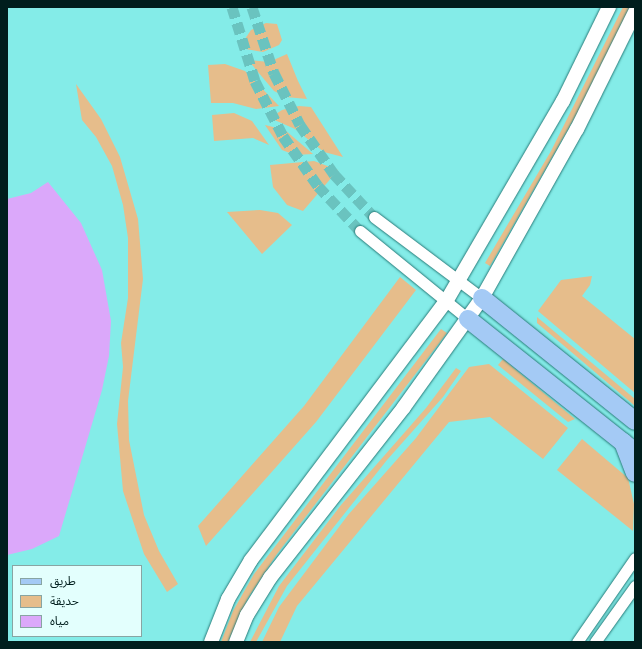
<!DOCTYPE html>
<meta charset="utf-8">
<style>
body{margin:0}
#map{position:relative;width:642px;height:649px;overflow:hidden;background:#84ece8;font-family:"Asap Condensed","Noto Sans Arabic",sans-serif}
div>[style]{position:absolute}
.green>*{inset:0;background:#e6bd8b}
.water>*{inset:0;background:#dba8fa}
.minor-tunnel>*{height:11px;margin-top:-5.5px;transform-origin:0;background:repeating-linear-gradient(90deg,#6ac3bf 0 11px,transparent 0 16.5px)}
.roads{filter:drop-shadow(0 0 1px #287b79) drop-shadow(0 0 1px #287b79)}
.minor>*{height:11px;margin:-5.5px;padding:0 5.5px;transform-origin:5.5px;border-radius:5.5px;background:#fff}
.tertiary>*{height:14px;margin:-7px;padding:0 7px;transform-origin:7px;border-radius:7px;background:#fff}
.primary>*{height:18px;margin:-9px;padding:0 9px;transform-origin:9px;border-radius:9px;background:#a4caf5}
span{translate:-50% -50%;white-space:nowrap;text-align:center;line-height:1.15;-webkit-text-stroke:4px #e3fffd;paint-order:stroke}
.frame{position:absolute;inset:0;border:8px solid #001e1d;pointer-events:none}
.legend{position:absolute;left:12px;top:565px;width:130px;height:72px;box-sizing:border-box;background:#e3fffd;border:1px solid #88a5a3;margin:0;padding:5px 7px;list-style:none;font-size:12px;color:#001e1d}
.legend li{display:flex;align-items:center;gap:8px;height:20px}
.legend b{width:20px;border:1px solid #88a5a3}
</style>
<div id="map">
<div class="green">
<i style="clip-path:polygon(623px 7px,630px 7px,587px 96px,490px 266px,485px 263px,551px 151px)"></i>
<i style="clip-path:polygon(266px 23px,277px 24px,282px 40px,279px 45px,263px 52px,239px 48px,251px 30px)"></i>
<i style="clip-path:polygon(287px 54px,298px 81px,307px 99px,286px 97px,274px 91px,248px 60px,269px 62px)"></i>
<i style="clip-path:polygon(225px 64px,245px 71px,279px 106px,256px 109px,233px 103px,211px 103px,208px 65px)"></i>
<i style="clip-path:polygon(76px 84px,101px 119px,120px 157px,138px 219px,143px 279px,128px 401px,129px 440px,144px 515px,159px 551px,178px 584px,167px 592px,144px 554px,123px 491px,117px 424px,123px 367px,121px 343px,128px 298px,128px 238px,123px 205px,112px 166px,96px 137px,82px 120px)"></i>
<i style="clip-path:polygon(299px 106px,311px 107px,343px 157px,324px 152px,295px 129px,270px 118px,282px 110px)"></i>
<i style="clip-path:polygon(234px 113px,252px 121px,269px 145px,253px 138px,214px 141px,212px 115px)"></i>
<i style="clip-path:polygon(265px 125px,285px 130px,313px 154px,295px 155px,282px 150px)"></i>
<i style="clip-path:polygon(314px 161px,338px 170px,303px 211px,287px 205px,273px 187px,270px 165px)"></i>
<i style="clip-path:polygon(260px 210px,278px 213px,292px 225px,262px 254px,227px 212px)"></i>
<i style="clip-path:polygon(592px 276px,590px 285px,582px 296px,635px 339px,635px 393px,538px 311px,561px 280px)"></i>
<i style="clip-path:polygon(400px 277px,416px 290px,316px 422px,206px 546px,198px 526px,304px 406px)"></i>
<i style="clip-path:polygon(537px 317px,635px 399px,635px 406px,537px 323px)"></i>
<i style="clip-path:polygon(441px 329px,447px 333px,277px 554px,248px 598px,228px 642px,221px 642px,233px 611px,254px 574px)"></i>
<i style="clip-path:polygon(503px 359px,575px 419px,568px 422px,498px 365px)"></i>
<i style="clip-path:polygon(489px 364px,568px 428px,543px 459px,490px 417px,449px 422px,297px 606px,280px 642px,262px 642px,279px 607px,348px 515px,416px 438px,469px 367px)"></i>
<i style="clip-path:polygon(456px 368px,461px 371px,443px 397px,387px 460px,287px 586px,256px 642px,250px 642px,279px 586px,341px 505px,426px 408px)"></i>
<i style="clip-path:polygon(582px 439px,628px 478px,634px 504px,633px 531px,557px 470px)"></i>
</div>
<div class="water">
<i style="clip-path:polygon(48px 182px,81px 223px,102px 270px,111px 321px,109px 356px,102px 390px,59px 536px,32px 549px,7px 555px,7px 199px,31px 193px)"></i>
</div>
<div class="minor-tunnel">
<i style="left:232px;top:7px;width:77px;rotate:72.7deg"></i>
<i style="left:255px;top:81px;width:62px;rotate:63deg"></i>
<i style="left:283px;top:136px;width:61px;rotate:55deg"></i>
<i style="left:318px;top:186px;width:62px;rotate:47deg"></i>
<i style="left:252px;top:7px;width:70px;rotate:71.6deg"></i>
<i style="left:274px;top:73px;width:58px;rotate:63.4deg"></i>
<i style="left:300px;top:125px;width:60px;rotate:55.2deg"></i>
<i style="left:334px;top:174px;width:59px;rotate:47.1deg"></i>
</div>
<div class="roads">
<div class="minor">
<i style="left:374px;top:217px;width:135px;rotate:36.9deg"></i>
<i style="left:360px;top:231px;width:139px;rotate:39.2deg"></i>
<i style="left:577px;top:642px;width:102px;rotate:-55.4deg"></i>
<i style="left:595px;top:642px;width:69px;rotate:-54.5deg"></i>
</div>
<div class="tertiary">
<i style="left:211px;top:642px;width:46px;rotate:-68.4deg"></i>
<i style="left:228px;top:599px;width:45px;rotate:-59.5deg"></i>
<i style="left:251px;top:560px;width:326px;rotate:-53deg"></i>
<i style="left:447px;top:300px;width:230px;rotate:-59.8deg"></i>
<i style="left:563px;top:101px;width:105px;rotate:-63.9deg"></i>
<i style="left:236px;top:642px;width:29px;rotate:-68deg"></i>
<i style="left:247px;top:615px;width:44px;rotate:-58.1deg"></i>
<i style="left:270px;top:578px;width:217px;rotate:-51.9deg"></i>
<i style="left:404px;top:407px;width:134px;rotate:-54.4deg"></i>
<i style="left:482px;top:298px;width:194px;rotate:-60.7deg"></i>
<i style="left:577px;top:129px;width:131px;rotate:-63.6deg"></i>
</div>
<div class="primary">
<i style="left:482px;top:298px;width:196px;rotate:38.8deg"></i>
<i style="left:468px;top:319px;width:213px;rotate:38.5deg"></i>
<i style="left:623px;top:442px;width:33px;rotate:69deg"></i>
</div>
</div>
<div class="frame"></div>
<ul class="legend">
<li><b style="height:5px;background:#a4caf5"></b>طريق</li>
<li><b style="height:11px;background:#e6bd8b"></b>حديقة</li>
<li><b style="height:11px;background:#dba8fa"></b>مياه</li>
</ul>
</div>
